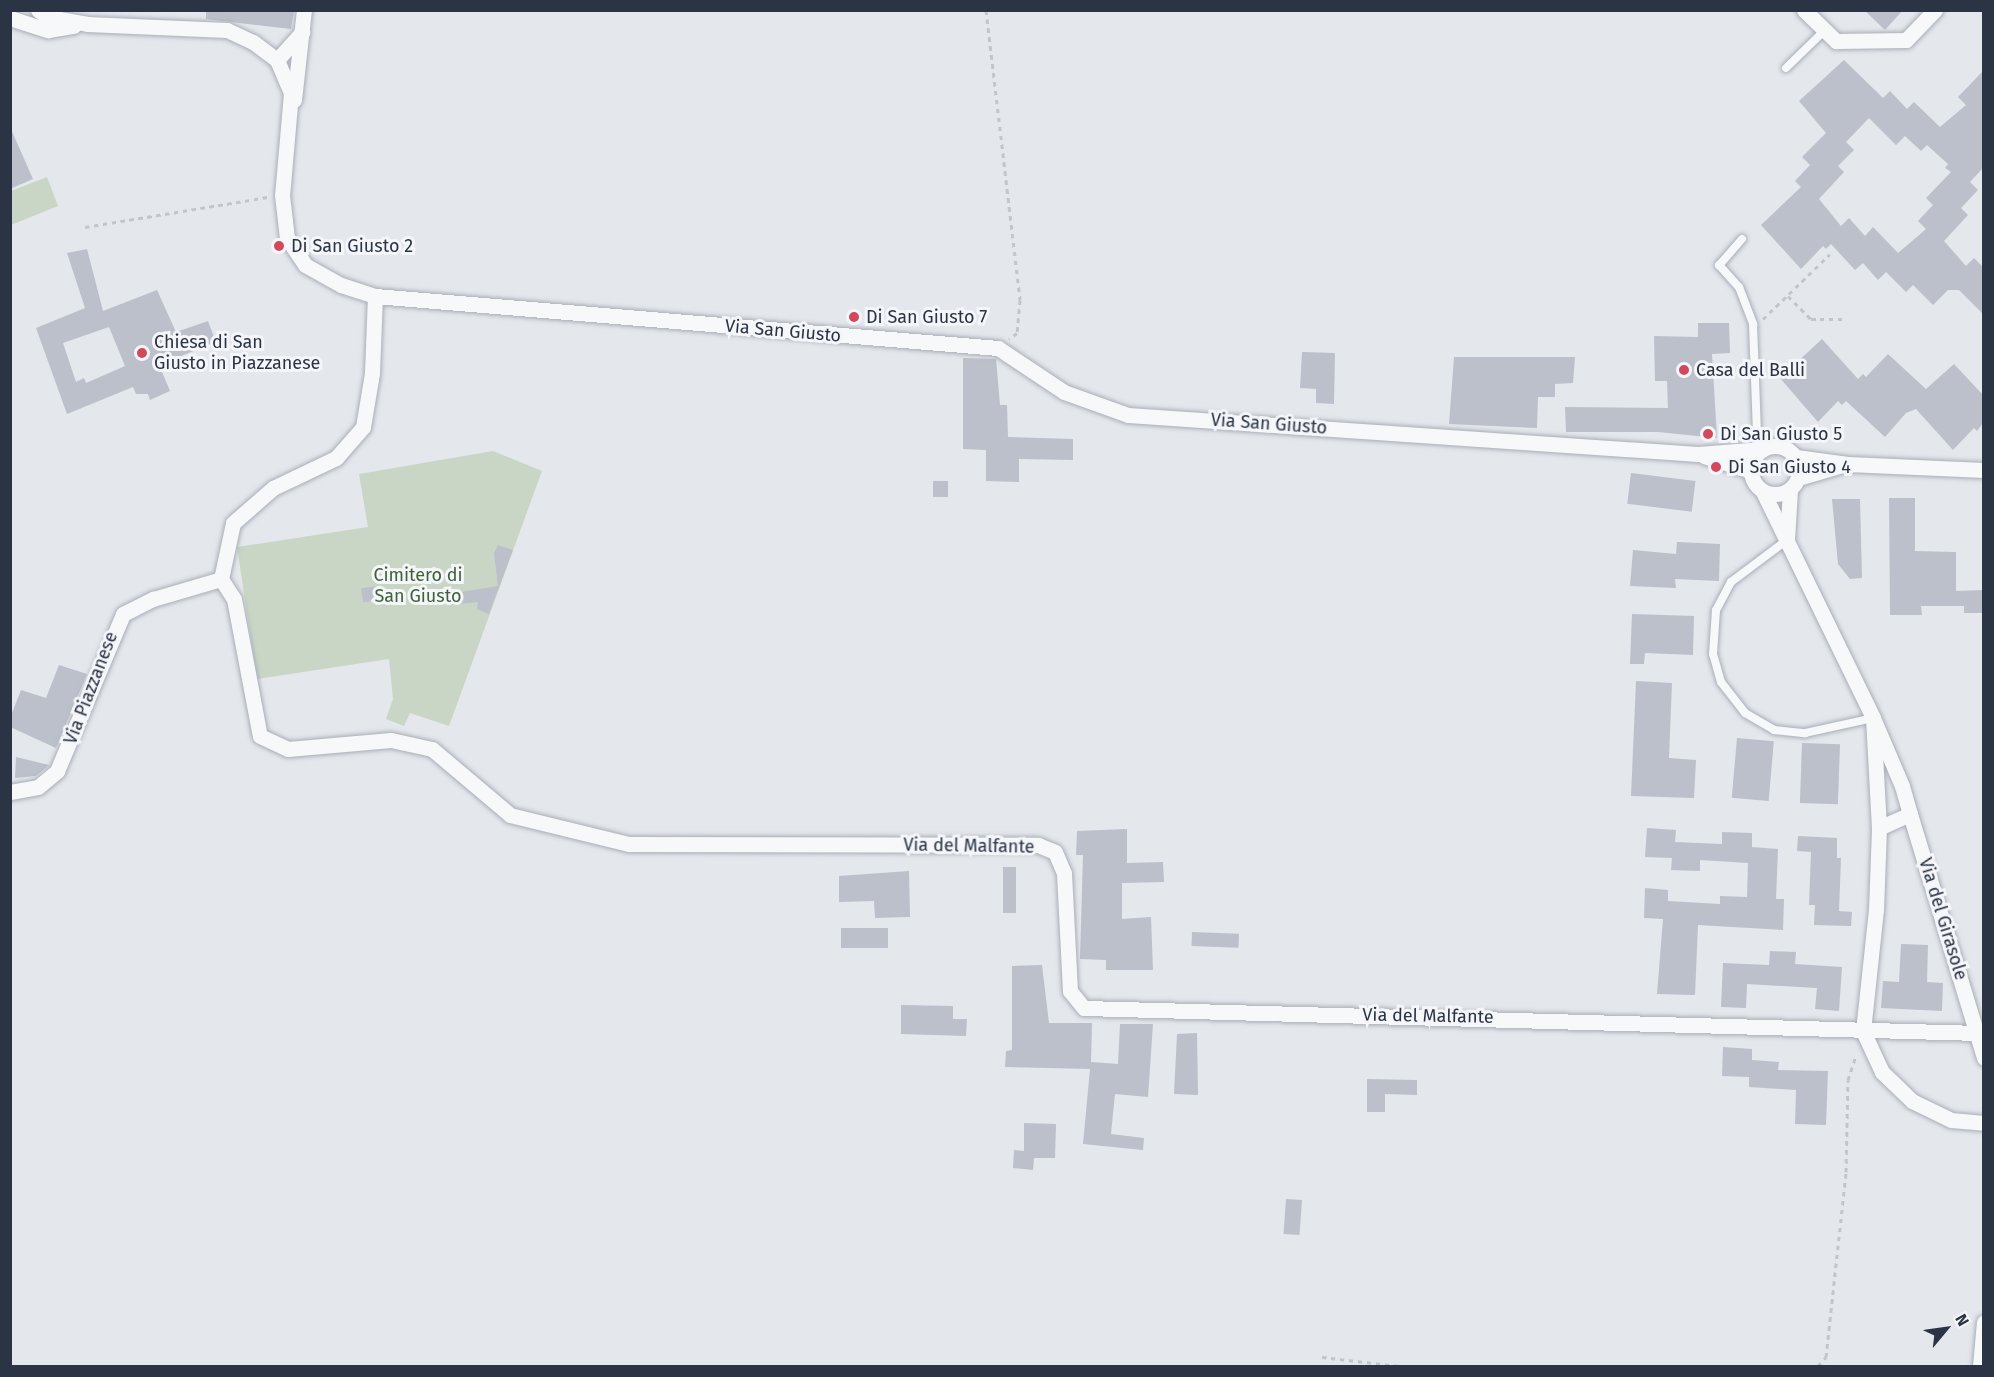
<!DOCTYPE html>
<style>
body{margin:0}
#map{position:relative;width:1994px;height:1377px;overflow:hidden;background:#e4e7ec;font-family:"Fira Sans",sans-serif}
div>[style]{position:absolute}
.green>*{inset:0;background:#c9d6c5}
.building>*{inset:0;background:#bbc0ca;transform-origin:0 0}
.path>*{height:3px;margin-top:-1.5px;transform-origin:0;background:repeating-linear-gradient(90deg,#c2c5cb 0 4.5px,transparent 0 9px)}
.roads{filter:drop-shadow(0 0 2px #a9aeb7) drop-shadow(0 0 2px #a9aeb7)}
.service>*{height:8px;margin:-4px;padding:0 4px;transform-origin:4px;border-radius:4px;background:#f7f8fa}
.minor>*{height:15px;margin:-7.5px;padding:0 7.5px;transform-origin:7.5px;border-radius:7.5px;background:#f7f8fa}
.minor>.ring{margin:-7.5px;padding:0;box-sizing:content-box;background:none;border:15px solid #f7f8fa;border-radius:50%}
.dots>*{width:16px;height:16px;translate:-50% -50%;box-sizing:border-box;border:3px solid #f4f6f9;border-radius:50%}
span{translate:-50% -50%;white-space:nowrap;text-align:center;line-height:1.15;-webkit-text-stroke:6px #f4f6f9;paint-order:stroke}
.poi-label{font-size:18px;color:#2b3445}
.left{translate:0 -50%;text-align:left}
.street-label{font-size:18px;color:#2b3445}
.park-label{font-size:18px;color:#3f6138}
.frame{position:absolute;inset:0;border:12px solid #2b3445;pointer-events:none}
.north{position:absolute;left:1916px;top:1299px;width:60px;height:60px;-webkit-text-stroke:4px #f4f6f9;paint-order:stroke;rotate:61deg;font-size:16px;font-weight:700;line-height:24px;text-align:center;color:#2b3445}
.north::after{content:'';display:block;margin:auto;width:21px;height:27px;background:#2b3445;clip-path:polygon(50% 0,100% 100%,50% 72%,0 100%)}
</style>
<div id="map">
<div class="green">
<i style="clip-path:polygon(47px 177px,58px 206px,11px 225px,11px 191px)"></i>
<i style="clip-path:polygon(493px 451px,542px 471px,449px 726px,410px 713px,404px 726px,386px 719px,393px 699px,389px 659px,257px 679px,237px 547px,368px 527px,359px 474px)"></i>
</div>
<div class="building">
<i style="clip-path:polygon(206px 10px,294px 10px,291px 29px,206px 19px)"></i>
<i style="clip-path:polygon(1864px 10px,1903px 10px,1885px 30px)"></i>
<i style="clip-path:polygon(evenodd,1844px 60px,1883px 98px,1890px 91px,1907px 109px,1914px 102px,1940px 127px,1966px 105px,1958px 97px,1983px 71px,1983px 168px,1970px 182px,1978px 190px,1961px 208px,1968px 215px,1944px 241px,1966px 266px,1974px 258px,1983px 267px,1983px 314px,1959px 290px,1948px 290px,1933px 305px,1913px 285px,1906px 292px,1886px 272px,1878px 280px,1863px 263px,1855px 270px,1831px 244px,1826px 249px,1823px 246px,1801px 269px,1761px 225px,1801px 187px,1795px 181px,1810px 165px,1802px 157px,1826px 133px,1799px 101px,1844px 60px,1869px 118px,1896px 145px,1905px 136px,1921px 151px,1927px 145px,1948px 164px,1945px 168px,1951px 172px,1926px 198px,1933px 205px,1918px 221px,1926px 229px,1898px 253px,1873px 227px,1865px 236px,1849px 218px,1841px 226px,1819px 199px,1844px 172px,1838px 166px,1854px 150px,1846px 142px,1869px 118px)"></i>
<i style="clip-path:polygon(10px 127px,33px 179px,10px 189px)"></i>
<i style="clip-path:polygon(evenodd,87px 249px,103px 311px,157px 290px,176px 332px,208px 321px,216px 342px,159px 365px,170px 391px,150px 400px,148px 394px,136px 394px,133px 387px,67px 414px,36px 328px,85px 308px,67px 253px,87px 249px,109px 327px,125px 366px,86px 383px,84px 378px,76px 382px,63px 343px,109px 327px)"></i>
<i style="clip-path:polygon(1698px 323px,1729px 323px,1730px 353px,1712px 354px,1717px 438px,1658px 432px,1566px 432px,1565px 407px,1668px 408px,1667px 381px,1655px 381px,1654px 336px,1698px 337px)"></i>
<i style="clip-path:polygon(1822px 339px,1858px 379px,1863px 374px,1866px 377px,1888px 354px,1926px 389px,1954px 364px,1983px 395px,1983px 423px,1977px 431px,1974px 428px,1953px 450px,1916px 409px,1906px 413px,1885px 437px,1846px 401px,1842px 405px,1838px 401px,1818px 422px,1780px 378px)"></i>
<i style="clip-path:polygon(1302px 352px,1335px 353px,1334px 404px,1316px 403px,1316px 389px,1300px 388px)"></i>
<i style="clip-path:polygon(1454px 357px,1575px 357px,1573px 383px,1555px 384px,1555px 397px,1538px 397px,1537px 428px,1449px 424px)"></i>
<i style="clip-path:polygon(963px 358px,996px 359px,1000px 405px,1007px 405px,1008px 437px,1073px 439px,1073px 460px,1019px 459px,1019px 482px,986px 481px,986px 450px,963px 449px)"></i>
<i style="left:1631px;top:473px;width:65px;height:31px;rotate:7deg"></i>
<i style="left:933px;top:481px;width:15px;height:16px"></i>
<i style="clip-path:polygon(1889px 498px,1915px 498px,1915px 551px,1956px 552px,1956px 591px,1983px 590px,1983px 613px,1964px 613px,1964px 606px,1921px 606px,1922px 615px,1890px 615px)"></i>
<i style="clip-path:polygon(1832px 499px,1860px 499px,1862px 578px,1850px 579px,1838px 564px)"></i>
<i style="clip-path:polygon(1677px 542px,1720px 544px,1719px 581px,1675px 579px,1676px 588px,1630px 586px,1633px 550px,1676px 554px)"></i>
<i style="clip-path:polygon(498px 545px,513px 550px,489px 614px,477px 609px,478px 602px,449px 605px,448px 594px,498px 586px,494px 553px)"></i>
<i style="left:378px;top:586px;width:14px;height:17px;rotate:82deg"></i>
<i style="clip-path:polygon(1632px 614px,1694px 616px,1693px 655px,1645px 653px,1644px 664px,1630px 664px)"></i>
<i style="clip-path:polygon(59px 665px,87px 674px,56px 748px,10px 727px,10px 718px,21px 690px,46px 698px)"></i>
<i style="clip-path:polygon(1636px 681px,1672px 683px,1669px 758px,1696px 760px,1694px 798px,1631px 796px)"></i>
<i style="left:1737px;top:738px;width:37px;height:60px;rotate:5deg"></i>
<i style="left:1802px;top:743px;width:38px;height:60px;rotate:2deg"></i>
<i style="clip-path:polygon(16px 757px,49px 765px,36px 776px,15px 778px)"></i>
<i style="clip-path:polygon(1647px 828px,1676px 830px,1675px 842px,1722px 844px,1722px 832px,1752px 833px,1752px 847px,1778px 849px,1776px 899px,1784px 899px,1783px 930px,1698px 925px,1695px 995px,1657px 994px,1663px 919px,1644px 918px,1645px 888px,1668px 890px,1668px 901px,1720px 904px,1720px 896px,1747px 897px,1748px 863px,1700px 860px,1700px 871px,1671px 870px,1672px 858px,1645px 857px)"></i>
<i style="clip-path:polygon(1127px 829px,1127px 863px,1163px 862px,1164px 882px,1122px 883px,1122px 919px,1151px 917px,1153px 970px,1106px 970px,1106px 960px,1080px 959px,1083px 855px,1076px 855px,1077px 831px)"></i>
<i style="clip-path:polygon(1798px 836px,1837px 838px,1837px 858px,1841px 858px,1839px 911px,1852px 912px,1851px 926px,1814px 925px,1815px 905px,1809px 905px,1811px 852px,1797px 851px)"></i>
<i style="left:1003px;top:867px;width:13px;height:46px"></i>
<i style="clip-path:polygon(909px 871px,910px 917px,875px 918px,874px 901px,839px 902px,839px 876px)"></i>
<i style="left:841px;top:928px;width:47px;height:20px"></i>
<i style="left:1192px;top:932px;width:47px;height:14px;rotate:2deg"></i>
<i style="clip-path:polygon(1901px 944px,1928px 945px,1927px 982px,1943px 983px,1942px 1011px,1881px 1008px,1883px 981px,1899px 982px)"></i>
<i style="clip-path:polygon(1770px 951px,1796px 952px,1795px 964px,1842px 967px,1839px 1011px,1815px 1009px,1817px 988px,1747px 984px,1746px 1008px,1721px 1007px,1723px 963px,1769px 965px)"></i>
<i style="clip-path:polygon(1042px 965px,1049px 1023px,1092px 1023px,1091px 1062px,1118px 1064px,1120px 1024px,1153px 1024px,1148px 1097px,1115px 1094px,1111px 1134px,1144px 1138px,1143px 1150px,1083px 1144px,1090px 1069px,1005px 1067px,1006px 1051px,1012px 1050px,1012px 966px)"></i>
<i style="clip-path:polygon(901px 1005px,953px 1006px,953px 1019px,967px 1019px,966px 1036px,901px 1034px)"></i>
<i style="clip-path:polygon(1197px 1033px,1198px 1095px,1174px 1094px,1177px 1034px)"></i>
<i style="clip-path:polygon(1723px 1047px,1752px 1049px,1752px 1060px,1779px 1062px,1778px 1070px,1828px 1071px,1826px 1125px,1795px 1124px,1796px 1090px,1749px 1087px,1749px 1077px,1722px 1076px)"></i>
<i style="clip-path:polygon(1367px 1079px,1417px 1080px,1417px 1095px,1385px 1094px,1385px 1112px,1367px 1112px)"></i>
<i style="clip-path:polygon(1024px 1123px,1056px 1124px,1055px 1158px,1034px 1158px,1033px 1170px,1013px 1168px,1014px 1150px,1024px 1151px)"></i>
<i style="left:1286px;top:1199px;width:16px;height:35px;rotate:4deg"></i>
</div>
<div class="path">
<i style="left:986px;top:10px;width:292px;rotate:83.3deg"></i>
<i style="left:1020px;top:300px;width:33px;rotate:95deg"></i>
<i style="left:1017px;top:333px;width:10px;rotate:143deg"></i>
<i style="left:85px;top:227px;width:185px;rotate:-9.3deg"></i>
<i style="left:1788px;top:296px;width:33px;rotate:45deg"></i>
<i style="left:1811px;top:319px;width:31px"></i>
<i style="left:1763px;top:319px;width:93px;rotate:-44.1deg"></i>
<i style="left:1322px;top:1357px;width:78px;rotate:6.7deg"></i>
<i style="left:1818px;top:1366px;width:12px;rotate:-48deg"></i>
<i style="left:1826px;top:1357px;width:186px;rotate:-83.8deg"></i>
<i style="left:1846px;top:1172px;width:92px;rotate:-88.8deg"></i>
<i style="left:1848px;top:1080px;width:26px;rotate:-72deg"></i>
</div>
<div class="roads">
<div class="service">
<i style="left:1786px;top:68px;width:54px;rotate:-44.3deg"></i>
<i style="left:1742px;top:239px;width:35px;rotate:131deg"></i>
<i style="left:1719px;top:265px;width:30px;rotate:48deg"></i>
<i style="left:1739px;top:287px;width:40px;rotate:69deg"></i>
<i style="left:1753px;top:324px;width:111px;rotate:87.9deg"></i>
<i style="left:1757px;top:435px;width:15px;rotate:67deg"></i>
<i style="left:1787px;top:540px;width:70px;rotate:143.1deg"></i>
<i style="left:1731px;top:582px;width:32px;rotate:118deg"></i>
<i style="left:1716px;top:610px;width:44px;rotate:93.9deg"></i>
<i style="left:1713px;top:654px;width:29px;rotate:74deg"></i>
<i style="left:1721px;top:682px;width:39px;rotate:52deg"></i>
<i style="left:1745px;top:713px;width:34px;rotate:30deg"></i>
<i style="left:1774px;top:730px;width:31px;rotate:6deg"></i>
<i style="left:1805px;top:733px;width:70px;rotate:-12.4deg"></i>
</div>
<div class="minor">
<i style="left:38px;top:10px;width:12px;rotate:35deg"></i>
<i style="left:48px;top:17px;width:40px;rotate:10deg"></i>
<i style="left:87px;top:24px;width:140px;rotate:2.5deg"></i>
<i style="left:227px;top:30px;width:29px;rotate:25deg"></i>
<i style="left:253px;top:42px;width:30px;rotate:37deg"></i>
<i style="left:277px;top:60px;width:36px;rotate:67deg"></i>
<i style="left:291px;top:93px;width:102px;rotate:95deg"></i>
<i style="left:282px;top:195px;width:43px;rotate:83.4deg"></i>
<i style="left:287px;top:238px;width:32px;rotate:56deg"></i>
<i style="left:305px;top:265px;width:41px;rotate:29.1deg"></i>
<i style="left:341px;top:285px;width:36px;rotate:18deg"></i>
<i style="left:375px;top:296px;width:625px;rotate:4.77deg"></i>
<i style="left:998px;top:348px;width:79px;rotate:33.7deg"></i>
<i style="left:1064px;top:392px;width:68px;rotate:19.8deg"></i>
<i style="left:1128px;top:415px;width:571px;rotate:3.91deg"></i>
<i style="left:1698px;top:454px;width:65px;rotate:-4.4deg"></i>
<i style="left:1804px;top:10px;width:45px;rotate:44.1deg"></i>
<i style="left:1836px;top:41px;width:70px;rotate:-0.8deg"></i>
<i style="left:1906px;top:40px;width:42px;rotate:-46deg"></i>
<i style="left:10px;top:18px;width:40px;rotate:18deg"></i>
<i style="left:48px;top:30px;width:26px;rotate:-9deg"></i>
<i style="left:277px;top:60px;width:38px;rotate:-48deg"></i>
<i style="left:294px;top:100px;width:91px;rotate:-83.7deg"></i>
<i class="ring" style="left:1751px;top:446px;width:33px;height:33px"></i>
<i style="left:1704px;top:456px;width:49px;rotate:17.7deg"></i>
<i style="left:1796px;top:457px;width:52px;rotate:7.7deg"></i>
<i style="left:1848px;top:464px;width:136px;rotate:2.5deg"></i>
<i style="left:1798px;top:478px;width:46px;rotate:-16.5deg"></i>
<i style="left:1763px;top:492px;width:251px;rotate:64deg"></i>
<i style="left:1873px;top:718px;width:74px;rotate:66.9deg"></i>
<i style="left:1902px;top:786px;width:29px;rotate:74deg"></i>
<i style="left:1910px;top:814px;width:34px;rotate:156deg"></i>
<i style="left:1879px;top:828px;width:110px;rotate:-93.1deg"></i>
<i style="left:1787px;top:540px;width:50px;rotate:-86.6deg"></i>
<i style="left:221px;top:579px;width:24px;rotate:57deg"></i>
<i style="left:234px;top:599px;width:139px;rotate:79.3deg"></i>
<i style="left:260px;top:736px;width:31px;rotate:25deg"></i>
<i style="left:288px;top:749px;width:103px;rotate:-5deg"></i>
<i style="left:391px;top:740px;width:42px;rotate:12.4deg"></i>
<i style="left:432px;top:749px;width:102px;rotate:40.2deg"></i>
<i style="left:510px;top:815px;width:122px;rotate:13.7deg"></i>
<i style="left:629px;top:844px;width:409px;rotate:0.1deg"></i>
<i style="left:1038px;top:845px;width:18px;rotate:22deg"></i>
<i style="left:1055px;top:852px;width:23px;rotate:67deg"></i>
<i style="left:1064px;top:873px;width:118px;rotate:87.1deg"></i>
<i style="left:1070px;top:991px;width:22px;rotate:51deg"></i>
<i style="left:1084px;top:1008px;width:894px;rotate:1.6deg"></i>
<i style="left:221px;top:579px;width:57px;rotate:-77.9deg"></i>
<i style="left:233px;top:523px;width:53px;rotate:-41.2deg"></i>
<i style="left:273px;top:488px;width:70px;rotate:-25.5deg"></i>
<i style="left:336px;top:458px;width:41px;rotate:-48.9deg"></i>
<i style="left:363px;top:427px;width:55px;rotate:-80.5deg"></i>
<i style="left:372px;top:373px;width:77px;rotate:-87.8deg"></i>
<i style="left:10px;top:792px;width:28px;rotate:-10deg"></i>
<i style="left:38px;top:787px;width:25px;rotate:-40deg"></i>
<i style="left:57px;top:771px;width:170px;rotate:-67.2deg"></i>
<i style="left:123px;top:614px;width:34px;rotate:-27deg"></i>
<i style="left:153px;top:599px;width:71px;rotate:-16.4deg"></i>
<i style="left:1910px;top:814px;width:255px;rotate:73.1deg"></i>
<i style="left:1863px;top:1031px;width:122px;rotate:-83.9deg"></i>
<i style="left:1876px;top:910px;width:82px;rotate:-87.9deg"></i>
<i style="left:1863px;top:1031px;width:45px;rotate:65.1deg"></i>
<i style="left:1882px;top:1072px;width:42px;rotate:44deg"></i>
<i style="left:1912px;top:1101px;width:43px;rotate:26deg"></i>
<i style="left:1951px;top:1120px;width:33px;rotate:5deg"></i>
<i style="left:1980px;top:1366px;width:44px;rotate:-84.8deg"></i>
</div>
</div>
<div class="dots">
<i style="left:279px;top:246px;background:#d1495b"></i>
<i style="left:854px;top:317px;background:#d1495b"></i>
<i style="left:142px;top:353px;background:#d1495b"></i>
<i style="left:1684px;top:370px;background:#d1495b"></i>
<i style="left:1708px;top:434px;background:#d1495b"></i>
<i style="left:1716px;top:467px;background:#d1495b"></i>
</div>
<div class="poi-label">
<span class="left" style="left:291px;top:246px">Di San Giusto 2</span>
<span class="left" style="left:866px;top:317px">Di San Giusto 7</span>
<span class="left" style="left:154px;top:353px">Chiesa di San<br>Giusto in Piazzanese</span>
<span class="left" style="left:1696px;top:370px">Casa del Balli</span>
<span class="left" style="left:1720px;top:434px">Di San Giusto 5</span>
<span class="left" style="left:1728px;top:467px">Di San Giusto 4</span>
</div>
<div class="street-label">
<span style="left:783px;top:331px;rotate:5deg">Via San Giusto</span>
<span style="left:1269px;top:424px;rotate:4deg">Via San Giusto</span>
<span style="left:91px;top:688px;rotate:-69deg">Via Piazzanese</span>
<span style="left:969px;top:846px;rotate:1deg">Via del Malfante</span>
<span style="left:1943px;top:919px;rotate:73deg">Via del Girasole</span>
<span style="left:1428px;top:1016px;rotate:1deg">Via del Malfante</span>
</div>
<div class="park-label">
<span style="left:418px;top:586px">Cimitero di<br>San Giusto</span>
</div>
<div class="frame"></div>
<div class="north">N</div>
</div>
